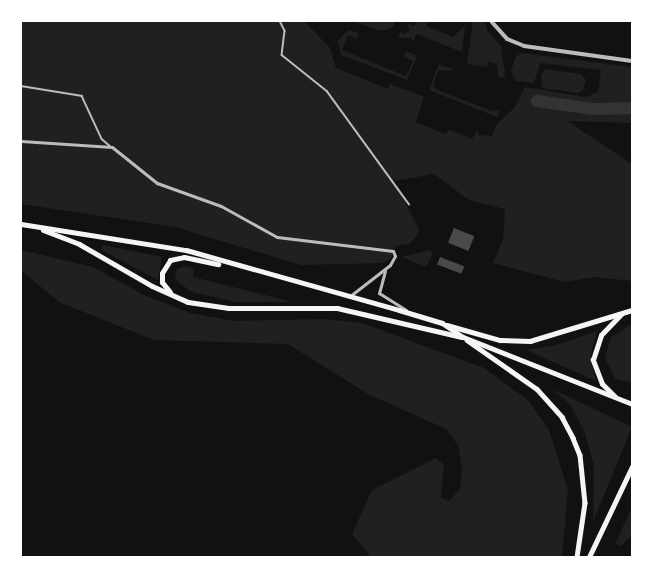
<!DOCTYPE html>
<style>
body{margin:0}
#map{position:relative;width:653px;height:578px;overflow:hidden;background:#111;font-family:"Exo 2",sans-serif}
div>[style]{position:absolute}
.green>*{inset:0;background:#202020}
.river>*{height:12px;margin:-6px;padding:0 6px;transform-origin:6px;border-radius:6px;background:#333}
.building>*{inset:0;background:#4a4a4a;transform-origin:0 0}
.service>*{height:1.5px;margin:-0.75px;padding:0 0.75px;transform-origin:0.75px;border-radius:0.75px;background:#bcbcbc}
.minor>*{height:3px;margin:-1.5px;padding:0 1.5px;transform-origin:1.5px;border-radius:1.5px;background:#bcbcbc}
.tertiary>*{height:4px;margin:-2px;padding:0 2px;transform-origin:2px;border-radius:2px;background:#bcbcbc}
.secondary>*{height:4.5px;margin:-2.25px;padding:0 2.25px;transform-origin:2.25px;border-radius:2.25px;background:#f5f5f5}
.trunk>*{height:5px;margin:-2.5px;padding:0 2.5px;transform-origin:2.5px;border-radius:2.5px;background:#f5f5f5}
span{translate:-50% -50%;white-space:nowrap;text-align:center;line-height:1.15;-webkit-text-stroke:4.5px #fff;paint-order:stroke}
.frame{position:absolute;inset:0;border:22px solid #fff;pointer-events:none}
</style>
<div id="map">
<div class="green">
<i style="clip-path:polygon(21px 21px,304px 21px,330px 48px,336px 68px,388px 89px,390px 84px,424px 97px,416px 122px,445px 134px,450px 130px,472px 139px,477px 130px,479px 135px,492px 136px,496px 125px,515px 107px,525px 87px,586px 97px,598px 92px,601px 70px,540px 63px,534px 83px,516px 81px,511px 71px,515px 58px,521px 53px,632px 67px,632px 123px,567px 121px,632px 164px,632px 281px,595px 277px,565px 282px,493px 263px,503px 240px,505px 209px,469px 200px,434px 174px,394px 181px,419px 229px,416px 237px,409px 244px,395px 246px,391px 258px,383px 263px,301px 265px,175px 227px,21px 204px)"></i>
<i style="clip-path:polygon(393px 21px,395px 25px,392px 28px,381px 31px,355px 22px)"></i>
<i style="clip-path:polygon(419px 21px,428px 21px,426px 26px,453px 37px,465px 25px,462px 52px,417px 34px,412px 43px,412px 38px,398px 38px,401px 31px,404px 34px,410px 30px,407px 26px,410px 23px,413px 26px)"></i>
<i style="clip-path:polygon(473px 21px,484px 21px,488px 32px,501px 46px,505px 75px,502px 78px,498px 76px,497px 64px,489px 61px,487px 67px,467px 64px)"></i>
<i style="clip-path:polygon(348px 30px,359px 33px,357px 39px,348px 35px,342px 50px,406px 76px,413px 61px,404px 57px,406px 51px,417px 56px,407px 80px,341px 55px,338px 41px)"></i>
<i style="clip-path:polygon(439px 64px,455px 70px,438px 71px,433px 85px,437px 90px,492px 111px,500px 110px,497px 117px,429px 90px)"></i>
<i style="clip-path:polygon(546px 69px,581px 74px,586px 80px,583px 90px,578px 93px,542px 88px,541px 75px)"></i>
<i style="clip-path:polygon(102px 245px,162px 257px,158px 280px,101px 250px)"></i>
<i style="clip-path:polygon(21px 250px,93px 267px,144px 295px,190px 313px,235px 321px,322px 319px,362px 323px,484px 368px,529px 401px,549px 430px,568px 490px,562px 557px,371px 557px,352px 534px,372px 490px,436px 458px,444px 465px,441px 498px,449px 501px,460px 489px,462px 469px,458px 445px,446px 429px,368px 394px,288px 344px,154px 340px,59px 302px,21px 270px)"></i>
<i style="clip-path:polygon(430px 250px,433px 253px,426px 267px,402px 257px)"></i>
<i style="clip-path:polygon(185px 266px,194px 268px,193px 277px,293px 302px,236px 302px,192px 292px,175px 280px,177px 269px)"></i>
<i style="clip-path:polygon(632px 324px,632px 383px,615px 379px,605px 358px,611px 337px)"></i>
<i style="clip-path:polygon(597px 331px,590px 357px,596px 381px,526px 350px,556px 345px)"></i>
<i style="clip-path:polygon(550px 388px,632px 427px,593px 522px,594px 466px,585px 433px,570px 404px)"></i>
<i style="clip-path:polygon(632px 507px,632px 535px,621px 546px,615px 544px)"></i>
</div>
<div class="river">
<i style="left:537px;top:101px;width:57px;rotate:8.1deg"></i>
<i style="left:593px;top:109px;width:39px;rotate:-1deg"></i>
</div>
<div class="building">
<i style="left:454px;top:228px;width:22px;height:16px;rotate:22deg"></i>
<i style="left:440px;top:257px;width:26px;height:8px;rotate:21deg"></i>
</div>
<div class="service">
<i style="left:280px;top:21px;width:11px;rotate:63deg"></i>
<i style="left:285px;top:31px;width:24px;rotate:97deg"></i>
<i style="left:282px;top:55px;width:58px;rotate:38.7deg"></i>
<i style="left:327px;top:91px;width:140px;rotate:54deg"></i>
<i style="left:21px;top:86px;width:62px;rotate:9.3deg"></i>
<i style="left:82px;top:96px;width:47px;rotate:65.1deg"></i>
<i style="left:102px;top:139px;width:11px;rotate:41deg"></i>
</div>
<div class="minor">
<i style="left:21px;top:141px;width:91px;rotate:3.8deg"></i>
<i style="left:112px;top:147px;width:58px;rotate:38.7deg"></i>
<i style="left:157px;top:183px;width:68px;rotate:19.8deg"></i>
<i style="left:221px;top:206px;width:64px;rotate:29deg"></i>
<i style="left:277px;top:237px;width:117px;rotate:6.9deg"></i>
<i style="left:393px;top:251px;width:5px;rotate:68deg"></i>
<i style="left:395px;top:256px;width:10px;rotate:119deg"></i>
<i style="left:390px;top:265px;width:51px;rotate:142.2deg"></i>
<i style="left:385px;top:271px;width:23px;rotate:105deg"></i>
<i style="left:379px;top:293px;width:32px;rotate:32deg"></i>
</div>
<div class="tertiary">
<i style="left:491px;top:21px;width:24px;rotate:48deg"></i>
<i style="left:507px;top:39px;width:18px;rotate:22deg"></i>
<i style="left:524px;top:46px;width:109px;rotate:7.9deg"></i>
</div>
<div class="secondary">
<i style="left:447px;top:325px;width:55px;rotate:15.8deg"></i>
<i style="left:500px;top:340px;width:30px;rotate:2deg"></i>
<i style="left:530px;top:341px;width:107px;rotate:-16.9deg"></i>
<i style="left:467px;top:340px;width:85px;rotate:35deg"></i>
<i style="left:537px;top:389px;width:38px;rotate:48deg"></i>
<i style="left:562px;top:417px;width:24px;rotate:62deg"></i>
<i style="left:573px;top:438px;width:18px;rotate:68deg"></i>
<i style="left:580px;top:455px;width:48px;rotate:84.1deg"></i>
<i style="left:585px;top:503px;width:55px;rotate:98.4deg"></i>
<i style="left:615px;top:397px;width:18px;rotate:-135deg"></i>
<i style="left:602px;top:384px;width:26px;rotate:-111deg"></i>
<i style="left:593px;top:360px;width:26px;rotate:-72deg"></i>
<i style="left:601px;top:335px;width:29px;rotate:-46deg"></i>
<i style="left:589px;top:557px;width:100px;rotate:-64.5deg"></i>
</div>
<div class="trunk">
<i style="left:21px;top:224px;width:167px;rotate:9deg"></i>
<i style="left:186px;top:250px;width:221px;rotate:15.7deg"></i>
<i style="left:399px;top:310px;width:45px;rotate:16.8deg"></i>
<i style="left:442px;top:323px;width:25px;rotate:34deg"></i>
<i style="left:463px;top:337px;width:182px;rotate:21.6deg"></i>
<i style="left:43px;top:230px;width:39px;rotate:21deg"></i>
<i style="left:79px;top:244px;width:84px;rotate:29.9deg"></i>
<i style="left:152px;top:286px;width:39px;rotate:24deg"></i>
<i style="left:188px;top:302px;width:41px;rotate:8.3deg"></i>
<i style="left:229px;top:308px;width:108px"></i>
<i style="left:337px;top:308px;width:128px;rotate:13.1deg"></i>
<i style="left:170px;top:292px;width:13px;rotate:-129deg"></i>
<i style="left:162px;top:282px;width:9px;rotate:-90deg"></i>
<i style="left:162px;top:273px;width:15px;rotate:-58deg"></i>
<i style="left:170px;top:260px;width:14px;rotate:-12deg"></i>
<i style="left:184px;top:257px;width:35px;rotate:12deg"></i>
</div>
<div class="frame"></div>
</div>
